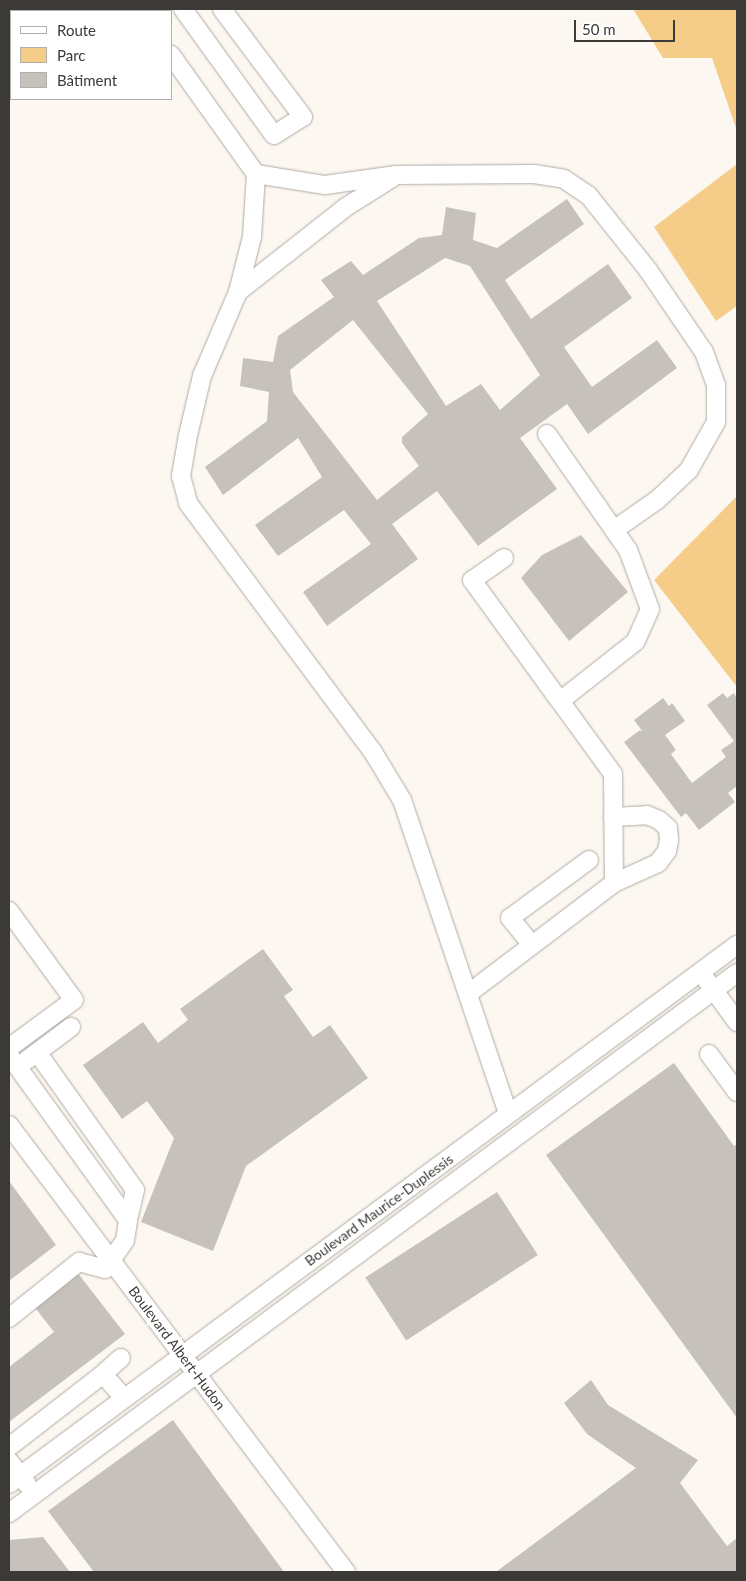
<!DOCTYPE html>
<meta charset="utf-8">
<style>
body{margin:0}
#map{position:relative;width:746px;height:1581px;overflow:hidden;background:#fcf7f0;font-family:Lato,sans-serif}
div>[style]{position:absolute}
.green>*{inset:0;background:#f5cd88}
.building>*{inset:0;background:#c6c2bb;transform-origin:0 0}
.roads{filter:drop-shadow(0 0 1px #afaba4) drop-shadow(0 0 1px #afaba4)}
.minor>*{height:18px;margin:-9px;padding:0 9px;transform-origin:9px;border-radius:9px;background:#fff}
span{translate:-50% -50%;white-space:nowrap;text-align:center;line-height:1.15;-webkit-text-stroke:4.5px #fff;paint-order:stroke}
.street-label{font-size:14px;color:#3c3a37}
.frame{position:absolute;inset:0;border:10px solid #3c3a37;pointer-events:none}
.legend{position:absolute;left:10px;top:10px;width:162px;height:90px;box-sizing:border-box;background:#fff;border:1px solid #b1b0af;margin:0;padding:6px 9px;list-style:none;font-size:15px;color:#3c3a37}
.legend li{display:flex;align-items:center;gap:10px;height:25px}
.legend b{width:25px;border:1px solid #b1b0af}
.scale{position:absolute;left:574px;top:20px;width:101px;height:22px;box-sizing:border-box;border:2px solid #3c3a37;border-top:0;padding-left:6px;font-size:15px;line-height:18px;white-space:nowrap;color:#3c3a37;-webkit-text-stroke:4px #fff;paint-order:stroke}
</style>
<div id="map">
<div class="green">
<i style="clip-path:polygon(633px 9px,737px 9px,737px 131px,712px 58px,663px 58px)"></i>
<i style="clip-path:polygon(737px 164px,737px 306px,716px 321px,654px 227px)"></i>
<i style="clip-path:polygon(737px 496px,737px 687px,654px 580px)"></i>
</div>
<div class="building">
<i style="clip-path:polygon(evenodd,567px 199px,584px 224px,505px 280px,531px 319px,608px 264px,632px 298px,564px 347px,592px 387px,657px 340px,677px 368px,588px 434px,567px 404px,520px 438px,557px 489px,478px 546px,437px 491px,392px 524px,418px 559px,327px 626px,303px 592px,371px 544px,344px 510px,278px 556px,255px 525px,322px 477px,298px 438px,223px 495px,205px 467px,267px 421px,269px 392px,240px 386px,243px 358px,273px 362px,278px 336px,334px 297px,321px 280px,351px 261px,363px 275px,419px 238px,442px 235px,446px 207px,476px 213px,473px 240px,497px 248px,567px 199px,445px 258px,470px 266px,540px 375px,500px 410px,481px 384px,446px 406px,377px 301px,445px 258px,567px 199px,353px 320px,428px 414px,402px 437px,402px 443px,419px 466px,377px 500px,293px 392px,290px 370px,353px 320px)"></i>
<i style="clip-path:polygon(581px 535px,628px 592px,569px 641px,521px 578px,542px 555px)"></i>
<i style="clip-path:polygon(723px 693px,727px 698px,734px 693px,737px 698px,737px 786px,728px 793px,735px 802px,699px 830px,686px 813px,681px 817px,624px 742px,640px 730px,643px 732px,634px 720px,663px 698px,669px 706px,672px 703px,685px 721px,665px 735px,676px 750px,671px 754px,692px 783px,726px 757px,721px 750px,734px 741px,707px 705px)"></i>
<i style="clip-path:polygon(263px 949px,293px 990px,284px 996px,313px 1037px,330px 1025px,368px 1078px,246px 1166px,213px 1251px,141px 1222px,174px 1138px,147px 1101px,122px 1119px,83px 1065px,143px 1022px,158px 1043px,188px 1020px,180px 1009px)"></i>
<i style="clip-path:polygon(674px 1063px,734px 1146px,737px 1144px,737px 1418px,546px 1155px)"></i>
<i style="clip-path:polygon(9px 1181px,56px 1245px,9px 1281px)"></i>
<i style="left:497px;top:1192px;width:75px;height:157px;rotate:57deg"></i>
<i style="clip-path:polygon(77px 1272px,125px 1334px,9px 1422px,9px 1367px,54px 1332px,33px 1305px)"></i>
<i style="clip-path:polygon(591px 1380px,608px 1405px,698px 1460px,680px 1483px,727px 1546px,737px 1538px,737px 1572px,496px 1572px,636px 1468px,587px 1434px,564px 1403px)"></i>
<i style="clip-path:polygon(173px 1420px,284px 1572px,94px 1572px,48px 1511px)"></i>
<i style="clip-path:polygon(43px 1537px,70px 1572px,9px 1572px,9px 1540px)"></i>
</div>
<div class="roads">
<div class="minor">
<i style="left:138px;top:9px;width:3px;rotate:45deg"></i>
<i style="left:183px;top:9px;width:155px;rotate:54.2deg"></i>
<i style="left:274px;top:135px;width:34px;rotate:-32deg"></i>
<i style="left:303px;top:117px;width:135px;rotate:-126.9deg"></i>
<i style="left:171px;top:55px;width:146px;rotate:54.5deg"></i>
<i style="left:256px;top:174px;width:63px;rotate:93.6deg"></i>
<i style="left:252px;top:237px;width:57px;rotate:104.3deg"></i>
<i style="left:238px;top:292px;width:91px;rotate:113.2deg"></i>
<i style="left:202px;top:376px;width:61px;rotate:103.3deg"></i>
<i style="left:188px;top:435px;width:42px;rotate:99.7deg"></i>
<i style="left:181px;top:476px;width:28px;rotate:75deg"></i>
<i style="left:188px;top:503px;width:310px;rotate:53.4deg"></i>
<i style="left:373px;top:752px;width:56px;rotate:58.9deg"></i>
<i style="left:402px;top:800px;width:330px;rotate:71.3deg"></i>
<i style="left:256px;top:174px;width:70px;rotate:9.1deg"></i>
<i style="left:325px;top:185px;width:72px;rotate:-8deg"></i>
<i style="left:396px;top:175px;width:138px;rotate:-0.4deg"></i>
<i style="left:534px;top:174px;width:30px;rotate:9deg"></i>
<i style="left:564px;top:179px;width:30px;rotate:34deg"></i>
<i style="left:589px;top:196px;width:95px;rotate:51.4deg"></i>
<i style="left:648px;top:270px;width:99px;rotate:55.7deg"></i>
<i style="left:704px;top:352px;width:35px;rotate:70deg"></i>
<i style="left:716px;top:385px;width:37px;rotate:90deg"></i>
<i style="left:716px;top:422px;width:55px;rotate:119.4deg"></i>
<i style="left:689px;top:470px;width:44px;rotate:136.8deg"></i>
<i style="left:657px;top:500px;width:52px;rotate:145.1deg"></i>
<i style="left:614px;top:530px;width:24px;rotate:55deg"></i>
<i style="left:628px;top:550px;width:63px;rotate:69.6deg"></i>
<i style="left:650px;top:609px;width:36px;rotate:114deg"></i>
<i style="left:635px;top:642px;width:95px;rotate:141.8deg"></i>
<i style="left:560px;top:701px;width:90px;rotate:54deg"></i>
<i style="left:613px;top:774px;width:109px;rotate:89.5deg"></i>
<i style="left:614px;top:883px;width:183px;rotate:142.8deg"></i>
<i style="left:238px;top:292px;width:137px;rotate:-38.2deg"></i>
<i style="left:346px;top:207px;width:54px;rotate:-32.2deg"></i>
<i style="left:547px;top:434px;width:117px;rotate:55.1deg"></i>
<i style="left:504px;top:558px;width:39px;rotate:145deg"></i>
<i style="left:472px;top:580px;width:150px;rotate:54deg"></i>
<i style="left:613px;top:817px;width:34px;rotate:-3deg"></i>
<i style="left:647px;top:815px;width:13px;rotate:23deg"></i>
<i style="left:659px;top:820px;width:12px;rotate:42deg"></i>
<i style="left:668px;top:828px;width:12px;rotate:85deg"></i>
<i style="left:669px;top:840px;width:11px;rotate:100deg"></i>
<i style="left:667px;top:851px;width:15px;rotate:127deg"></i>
<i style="left:658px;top:863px;width:48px;rotate:155.6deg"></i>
<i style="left:9px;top:911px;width:110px;rotate:53.9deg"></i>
<i style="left:74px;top:1000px;width:81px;rotate:143.6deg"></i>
<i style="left:532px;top:945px;width:35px;rotate:-129deg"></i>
<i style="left:510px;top:918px;width:98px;rotate:-36.3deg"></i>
<i style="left:707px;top:981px;width:51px;rotate:53.8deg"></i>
<i style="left:709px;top:1054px;width:47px;rotate:53.6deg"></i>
<i style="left:9px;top:1055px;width:203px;rotate:54.2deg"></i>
<i style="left:128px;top:1220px;width:31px;rotate:-77deg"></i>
<i style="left:135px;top:1190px;width:169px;rotate:-125.4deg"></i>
<i style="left:27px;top:1060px;width:55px;rotate:-36.9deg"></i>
<i style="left:9px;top:1125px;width:560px;rotate:52.99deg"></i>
<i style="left:9px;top:1318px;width:90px;rotate:-38.7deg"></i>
<i style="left:79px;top:1262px;width:27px;rotate:15deg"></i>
<i style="left:105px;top:1269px;width:35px;rotate:-55deg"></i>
<i style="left:125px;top:1240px;width:20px;rotate:-81deg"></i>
<i style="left:103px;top:1374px;width:24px;rotate:-42deg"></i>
<i style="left:9px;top:1447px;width:119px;rotate:-37.8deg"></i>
<i style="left:103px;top:1374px;width:32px;rotate:49deg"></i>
<i style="left:9px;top:1461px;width:29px;rotate:52deg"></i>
<i style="left:9px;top:1484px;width:906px;rotate:-36.52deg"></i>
<i style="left:9px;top:1513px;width:906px;rotate:-36.57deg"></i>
</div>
</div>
<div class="street-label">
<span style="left:379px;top:1210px;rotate:-36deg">Boulevard Maurice-Duplessis</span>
<span style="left:177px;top:1348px;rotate:53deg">Boulevard Albert-Hudon</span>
</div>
<div class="frame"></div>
<ul class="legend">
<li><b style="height:6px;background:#fff"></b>Route</li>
<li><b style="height:14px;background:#f5cd88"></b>Parc</li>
<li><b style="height:14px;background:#c6c2bb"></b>Bâtiment</li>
</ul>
<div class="scale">50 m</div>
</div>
